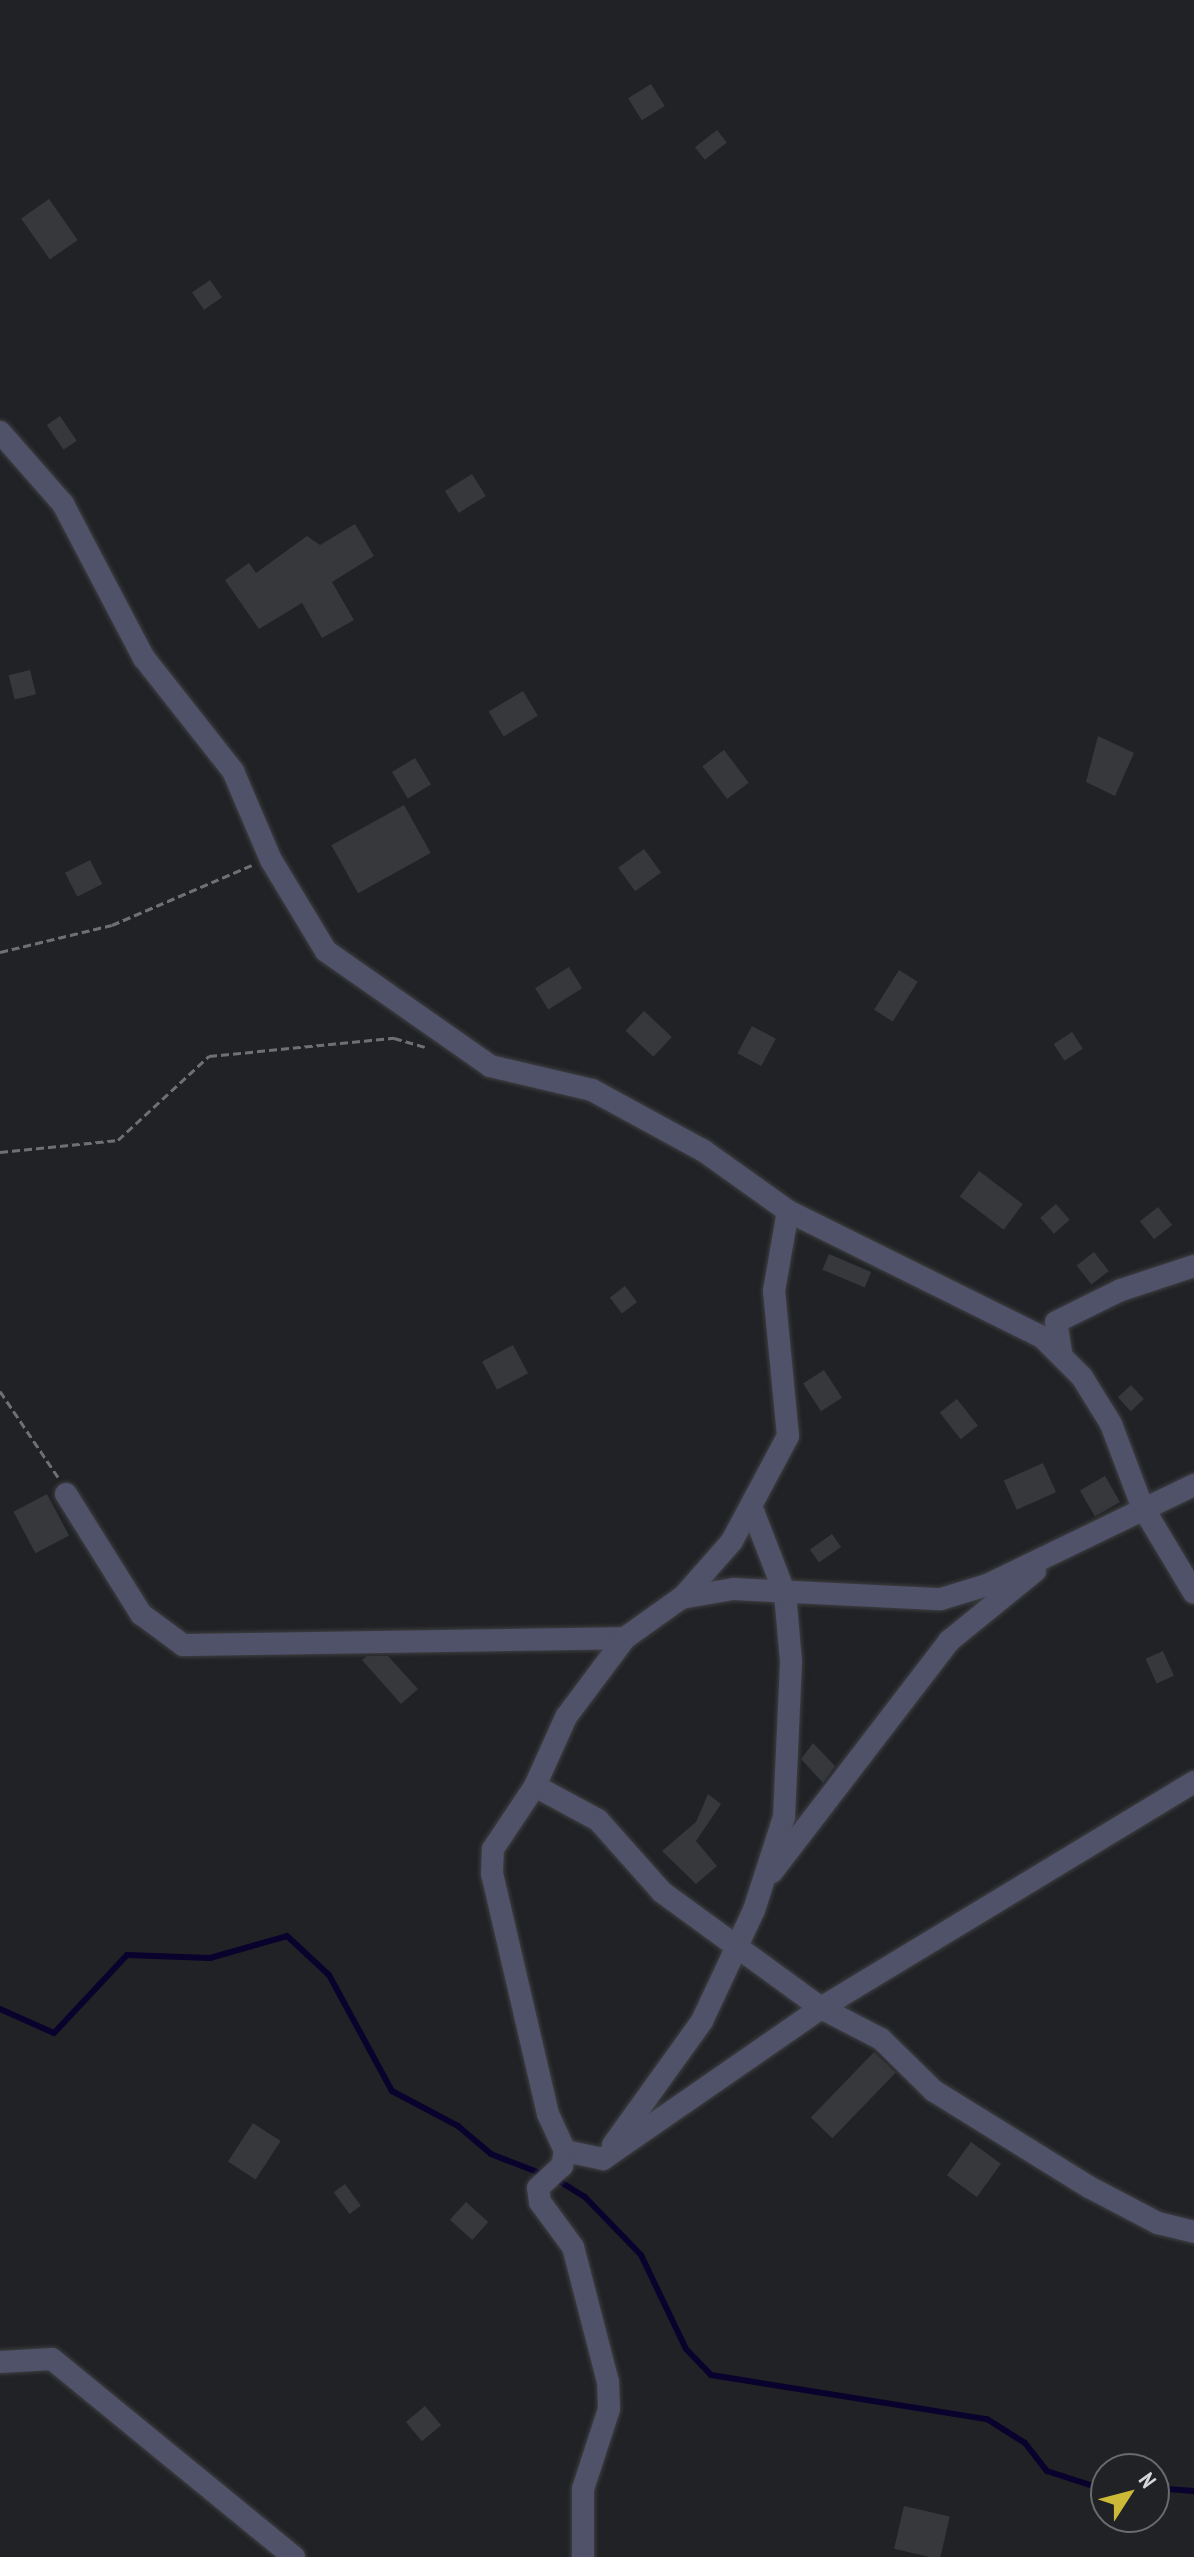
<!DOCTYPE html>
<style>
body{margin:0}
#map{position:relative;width:1194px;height:2557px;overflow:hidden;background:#212225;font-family:"PT Sans Narrow",sans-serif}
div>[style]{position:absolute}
.stream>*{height:6px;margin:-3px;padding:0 3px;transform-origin:3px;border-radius:3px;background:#09022d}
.building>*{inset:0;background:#37383b;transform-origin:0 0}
.path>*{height:3px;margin-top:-1.5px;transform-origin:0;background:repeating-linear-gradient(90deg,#6f7072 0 8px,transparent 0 12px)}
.roads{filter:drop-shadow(0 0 2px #3e3f42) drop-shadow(0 0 2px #3e3f42)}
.minor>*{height:22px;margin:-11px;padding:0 11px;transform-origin:11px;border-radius:11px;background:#505269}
span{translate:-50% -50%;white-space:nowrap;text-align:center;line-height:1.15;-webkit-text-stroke:8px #212225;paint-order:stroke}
.north{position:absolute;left:1090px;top:2453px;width:80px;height:80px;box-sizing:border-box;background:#212225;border:2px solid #696a6d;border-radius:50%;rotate:54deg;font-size:22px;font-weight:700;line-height:32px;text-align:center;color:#d6d7d9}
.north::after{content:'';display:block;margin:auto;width:28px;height:36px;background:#cdb938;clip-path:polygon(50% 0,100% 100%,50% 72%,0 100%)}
</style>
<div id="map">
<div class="stream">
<i style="left:0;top:2009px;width:59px;rotate:24deg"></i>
<i style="left:54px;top:2033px;width:107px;rotate:-46.9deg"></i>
<i style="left:127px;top:1955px;width:83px;rotate:2.1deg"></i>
<i style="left:210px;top:1958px;width:80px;rotate:-15.9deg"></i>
<i style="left:287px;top:1936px;width:57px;rotate:42.9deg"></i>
<i style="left:329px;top:1975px;width:132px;rotate:61.5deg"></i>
<i style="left:392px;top:2091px;width:75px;rotate:27.9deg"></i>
<i style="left:458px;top:2126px;width:43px;rotate:40.3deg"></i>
<i style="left:491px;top:2154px;width:58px;rotate:21.3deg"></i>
<i style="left:556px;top:2179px;width:34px;rotate:32deg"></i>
<i style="left:585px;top:2197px;width:81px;rotate:46deg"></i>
<i style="left:641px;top:2255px;width:104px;rotate:64.4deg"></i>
<i style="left:686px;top:2349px;width:36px;rotate:46deg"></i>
<i style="left:711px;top:2375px;width:279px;rotate:9.1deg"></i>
<i style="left:987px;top:2419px;width:45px;rotate:32.3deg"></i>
<i style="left:1025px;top:2443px;width:36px;rotate:52deg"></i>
<i style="left:1047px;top:2471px;width:62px;rotate:17.9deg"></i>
<i style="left:1154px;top:2488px;width:40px;rotate:4.3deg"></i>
</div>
<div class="building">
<i style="left:651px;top:84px;width:26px;height:27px;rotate:58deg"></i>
<i style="left:717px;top:130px;width:16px;height:28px;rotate:52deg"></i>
<i style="left:49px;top:199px;width:50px;height:34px;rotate:55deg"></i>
<i style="left:210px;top:280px;width:21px;height:22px;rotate:55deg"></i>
<i style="left:60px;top:416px;width:30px;height:16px;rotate:56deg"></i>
<i style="left:472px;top:474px;width:26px;height:32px;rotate:58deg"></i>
<i style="clip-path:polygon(355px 524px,374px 556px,332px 582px,354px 620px,322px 638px,302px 603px,259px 629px,225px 580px,249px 563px,256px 573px,307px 536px,320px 545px)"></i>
<i style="left:30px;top:670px;width:25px;height:22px;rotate:76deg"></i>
<i style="left:523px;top:691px;width:29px;height:40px;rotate:59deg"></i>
<i style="clip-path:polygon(1098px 736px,1134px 753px,1115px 796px,1086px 782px)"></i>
<i style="left:724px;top:750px;width:41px;height:27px;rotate:53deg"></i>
<i style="left:415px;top:758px;width:31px;height:27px;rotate:59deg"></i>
<i style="left:404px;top:805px;width:55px;height:83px;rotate:61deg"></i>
<i style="left:644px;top:849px;width:29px;height:32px;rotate:54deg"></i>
<i style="left:90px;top:860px;width:27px;height:28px;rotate:63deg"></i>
<i style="left:569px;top:967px;width:25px;height:40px;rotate:58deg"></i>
<i style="left:899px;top:970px;width:22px;height:47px;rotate:32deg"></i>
<i style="left:644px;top:1011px;width:38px;height:27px;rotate:43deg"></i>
<i style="left:752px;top:1026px;width:27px;height:31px;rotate:28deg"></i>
<i style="left:1072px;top:1032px;width:20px;height:22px;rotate:57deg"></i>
<i style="left:979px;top:1171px;width:55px;height:32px;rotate:37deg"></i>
<i style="left:1056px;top:1204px;width:21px;height:21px;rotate:49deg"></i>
<i style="left:1158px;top:1207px;width:23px;height:23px;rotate:52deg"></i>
<i style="left:1094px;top:1252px;width:24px;height:22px;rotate:52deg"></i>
<i style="left:829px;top:1254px;width:46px;height:17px;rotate:23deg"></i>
<i style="left:625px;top:1286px;width:20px;height:19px;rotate:53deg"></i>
<i style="left:513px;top:1345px;width:32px;height:35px;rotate:62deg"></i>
<i style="left:824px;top:1370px;width:33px;height:25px;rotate:57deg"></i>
<i style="left:1131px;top:1385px;width:19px;height:18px;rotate:47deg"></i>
<i style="left:957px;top:1399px;width:34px;height:22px;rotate:52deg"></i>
<i style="left:1043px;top:1463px;width:32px;height:43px;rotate:66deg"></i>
<i style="left:1105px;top:1476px;width:30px;height:29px;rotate:60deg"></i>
<i style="left:47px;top:1494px;width:47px;height:38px;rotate:62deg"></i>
<i style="left:832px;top:1534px;width:16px;height:27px;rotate:55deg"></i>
<i style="left:1163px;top:1651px;width:27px;height:19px;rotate:66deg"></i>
<i style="clip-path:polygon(367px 1656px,388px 1656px,418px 1689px,401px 1704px,362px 1660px)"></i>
<i style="clip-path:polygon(813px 1743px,835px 1766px,823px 1783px,801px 1759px)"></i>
<i style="clip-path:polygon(708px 1794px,721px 1804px,696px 1841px,717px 1866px,696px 1884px,662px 1851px,696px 1822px)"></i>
<i style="left:874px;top:2052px;width:30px;height:91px;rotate:44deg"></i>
<i style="left:253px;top:2123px;width:33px;height:46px;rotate:33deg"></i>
<i style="left:971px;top:2142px;width:37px;height:41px;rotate:36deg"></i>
<i style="left:345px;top:2184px;width:27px;height:14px;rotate:54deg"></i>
<i style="left:466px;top:2202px;width:30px;height:24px;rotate:42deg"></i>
<i style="left:425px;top:2406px;width:25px;height:25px;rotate:50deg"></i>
<i style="left:904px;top:2506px;width:47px;height:44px;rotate:13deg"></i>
</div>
<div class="path">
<i style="left:0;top:952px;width:115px;rotate:-13.6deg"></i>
<i style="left:112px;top:925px;width:152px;rotate:-23.2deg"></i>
<i style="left:0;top:1152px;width:119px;rotate:-5.8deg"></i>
<i style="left:118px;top:1140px;width:124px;rotate:-42.7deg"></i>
<i style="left:209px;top:1056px;width:186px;rotate:-5.6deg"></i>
<i style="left:394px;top:1038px;width:32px;rotate:16deg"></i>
<i style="left:0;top:1391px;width:104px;rotate:56deg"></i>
</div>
<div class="roads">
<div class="minor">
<i style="left:0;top:432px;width:96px;rotate:48.8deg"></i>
<i style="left:63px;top:504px;width:174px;rotate:62.3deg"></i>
<i style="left:144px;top:658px;width:144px;rotate:51.8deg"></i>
<i style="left:233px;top:771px;width:97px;rotate:66.9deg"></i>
<i style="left:271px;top:860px;width:106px;rotate:58.9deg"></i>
<i style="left:326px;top:951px;width:200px;rotate:35deg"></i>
<i style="left:490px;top:1066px;width:105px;rotate:13.2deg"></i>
<i style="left:592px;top:1090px;width:128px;rotate:28.6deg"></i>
<i style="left:704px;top:1151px;width:103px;rotate:35.5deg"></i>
<i style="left:788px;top:1211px;width:284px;rotate:26.4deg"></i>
<i style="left:1042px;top:1337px;width:57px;rotate:45deg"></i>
<i style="left:1082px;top:1377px;width:55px;rotate:58.3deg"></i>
<i style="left:1111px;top:1424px;width:88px;rotate:69.3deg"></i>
<i style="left:1142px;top:1506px;width:101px;rotate:59.1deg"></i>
<i style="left:1061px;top:1352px;width:30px;rotate:-99deg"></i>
<i style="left:1056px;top:1322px;width:72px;rotate:-26.2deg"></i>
<i style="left:1121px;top:1290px;width:77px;rotate:-18.2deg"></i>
<i style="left:66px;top:1494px;width:142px;rotate:58deg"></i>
<i style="left:141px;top:1614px;width:52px;rotate:36.4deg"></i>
<i style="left:183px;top:1645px;width:442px;rotate:-0.9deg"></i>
<i style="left:682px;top:1598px;width:76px;rotate:-48.7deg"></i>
<i style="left:732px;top:1541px;width:119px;rotate:-61.9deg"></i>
<i style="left:788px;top:1436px;width:146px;rotate:-95.5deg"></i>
<i style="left:774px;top:1291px;width:81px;rotate:-80.1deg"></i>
<i style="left:535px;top:1786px;width:72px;rotate:28.4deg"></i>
<i style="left:598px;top:1820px;width:96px;rotate:48.4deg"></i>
<i style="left:662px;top:1892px;width:197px;rotate:36.1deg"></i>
<i style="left:821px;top:2008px;width:68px;rotate:27.3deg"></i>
<i style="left:881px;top:2039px;width:74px;rotate:44.5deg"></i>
<i style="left:934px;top:2091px;width:182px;rotate:31.8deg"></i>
<i style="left:1089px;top:2187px;width:78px;rotate:27.6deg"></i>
<i style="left:1158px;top:2223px;width:37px;rotate:14deg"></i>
<i style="left:772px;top:1872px;width:291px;rotate:-52.5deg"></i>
<i style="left:949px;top:1641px;width:111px;rotate:-39.1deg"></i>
<i style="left:613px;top:2145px;width:153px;rotate:-54.3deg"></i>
<i style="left:702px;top:2021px;width:123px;rotate:-64.9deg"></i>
<i style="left:754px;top:1910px;width:98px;rotate:-72.1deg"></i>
<i style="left:784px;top:1817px;width:156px;rotate:-87.4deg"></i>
<i style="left:791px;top:1661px;width:67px;rotate:-95.1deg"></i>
<i style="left:785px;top:1594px;width:94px;rotate:-111.1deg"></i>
<i style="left:565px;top:2151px;width:39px;rotate:12deg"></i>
<i style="left:603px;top:2159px;width:265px;rotate:-34.7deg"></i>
<i style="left:821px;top:2008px;width:436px;rotate:-31.2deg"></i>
<i style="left:0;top:2362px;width:52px;rotate:-3.3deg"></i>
<i style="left:52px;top:2359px;width:313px;rotate:39.3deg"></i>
<i style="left:583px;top:2557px;width:68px;rotate:-90deg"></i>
<i style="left:583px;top:2489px;width:84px;rotate:-72deg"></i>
<i style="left:609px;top:2409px;width:27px;rotate:-92deg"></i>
<i style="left:608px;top:2382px;width:139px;rotate:-104.5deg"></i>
<i style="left:573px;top:2247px;width:56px;rotate:-126.3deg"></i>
<i style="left:540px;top:2202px;width:14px;rotate:-98deg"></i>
<i style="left:538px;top:2188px;width:33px;rotate:-43deg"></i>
<i style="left:562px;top:2166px;width:15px;rotate:-79deg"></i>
<i style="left:565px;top:2151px;width:41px;rotate:-114.7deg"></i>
<i style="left:548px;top:2114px;width:246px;rotate:-103.1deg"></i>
<i style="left:492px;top:1874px;width:25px;rotate:-88deg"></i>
<i style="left:493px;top:1849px;width:76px;rotate:-56.3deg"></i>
<i style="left:535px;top:1786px;width:76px;rotate:-65.8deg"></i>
<i style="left:566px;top:1717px;width:99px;rotate:-53.2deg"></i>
<i style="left:625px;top:1638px;width:69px;rotate:-35.5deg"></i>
<i style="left:681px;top:1598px;width:53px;rotate:-9.8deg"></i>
<i style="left:733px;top:1589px;width:208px;rotate:2.8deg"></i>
<i style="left:941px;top:1599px;width:48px;rotate:-16.9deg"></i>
<i style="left:987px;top:1585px;width:230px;rotate:-25.8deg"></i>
</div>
</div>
<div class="north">N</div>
</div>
